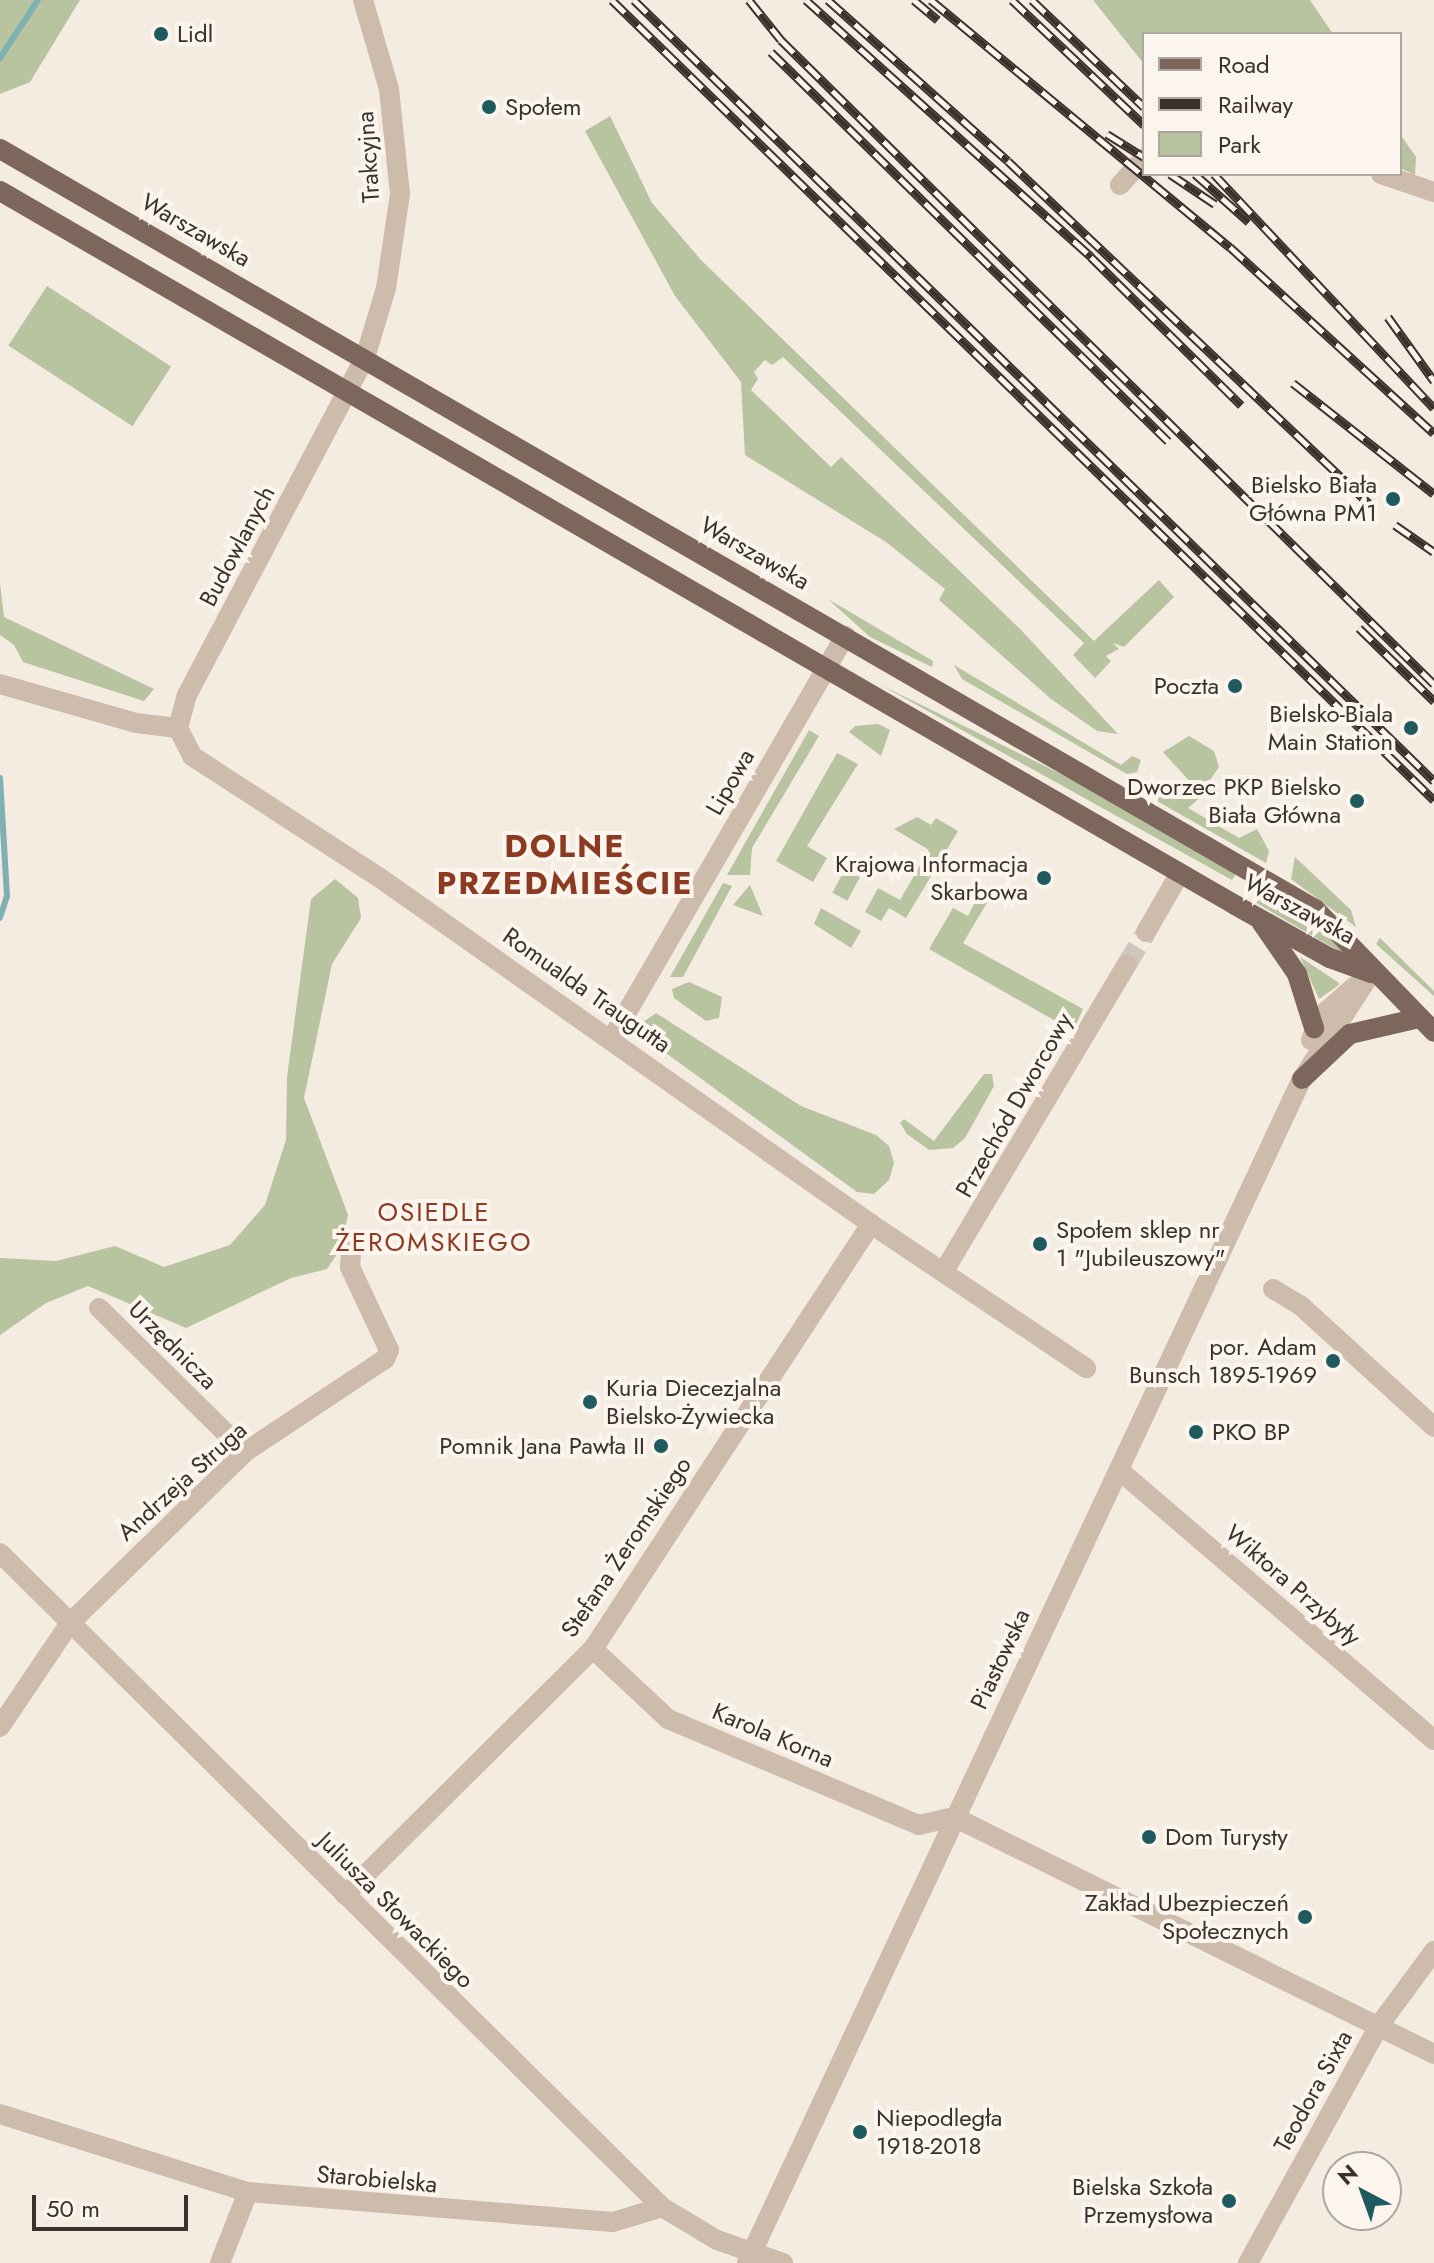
<!DOCTYPE html>
<meta charset="utf-8">
<style>
body{margin:0}
#map{position:relative;width:1434px;height:2263px;overflow:hidden;background:#f4ebe1;font-family:Jost,sans-serif}
div>[style]{position:absolute}
.green>*{inset:0;background:#b8c4a0;transform-origin:0 0}
.stream>*{height:6px;margin:-3px;padding:0 3px;transform-origin:3px;border-radius:3px;background:#7fb0b2}
.minor-tunnel>*{height:20px;margin-top:-10px;transform-origin:0;background:repeating-linear-gradient(90deg,#cfc6bd 0 20px,transparent 0 30px)}
.minor>*{height:20px;margin:-10px;padding:0 10px;transform-origin:10px;border-radius:10px;background:#cdbbac}
.major>*{height:20px;margin:-10px;padding:0 10px;transform-origin:10px;border-radius:10px;background:#7d675c}
.rail>*{height:9px;margin-top:-4.5px;transform-origin:0;background:repeating-linear-gradient(90deg,#fbf5ee 0 18px,#3b302b 0 36px);box-sizing:border-box;border-block:2px solid #3b302b}
.dots>*{width:22px;height:22px;translate:-50% -50%;box-sizing:border-box;border:4px solid #fbf5ee;border-radius:50%}
span{translate:-50% -50%;white-space:nowrap;text-align:center;line-height:1.15;-webkit-text-stroke:8px #fbf5ee;paint-order:stroke}
.poi-label{font-size:24px;color:#3b302b}
.left{translate:0 -50%;text-align:left}
.right{translate:-100% -50%;text-align:right}
.street-label{font-size:24px;color:#3b302b}
.neighbourhood-label{font-size:26px;color:#8c3b22;letter-spacing:2px}
.district-label{font-size:32px;color:#8c3b22;font-weight:700;letter-spacing:2px}
.legend{position:absolute;left:1142px;top:32px;width:260px;height:144px;box-sizing:border-box;background:#fbf5ee;border:2px solid #aea6a0;margin:0;padding:10px 14px;list-style:none;font-size:24px;color:#3b302b}
.legend li{display:flex;align-items:center;gap:16px;height:40px}
.legend b{width:40px;border:2px solid #aea6a0}
.north{position:absolute;left:1322px;top:2151px;width:80px;height:80px;box-sizing:border-box;background:#fbf5ee;border:2px solid #aea6a0;border-radius:50%;rotate:319deg;font-size:22px;font-weight:700;line-height:32px;text-align:center;color:#3b302b}
.north::after{content:'';display:block;margin:auto;width:28px;height:36px;background:#1f5a5e;clip-path:polygon(50% 0,100% 100%,50% 72%,0 100%)}
.scale{position:absolute;left:32px;top:2195px;width:156px;height:36px;box-sizing:border-box;border:4px solid #3b302b;border-top:0;padding-left:10px;font-size:24px;line-height:28px;white-space:nowrap;color:#3b302b;-webkit-text-stroke:6px #fbf5ee;paint-order:stroke}
</style>
<div id="map">
<div class="green">
<i style="clip-path:polygon(0 0,80px 0,30px 82px,0 94px)"></i>
<i style="clip-path:polygon(1093px 0,1310px 0,1333px 34px,1144px 34px,1144px 64px)"></i>
<i style="clip-path:polygon(610px 116px,652px 203px,701px 260px,1094px 641px,1159px 580px,1174px 597px,1124px 647px,1113px 643px,1119px 649px,1106px 656px,1111px 661px,1095px 678px,1073px 655px,1084px 643px,783px 357px,772px 365px,765px 360px,754px 372px,758px 379px,751px 390px,831px 467px,841px 457px,1021px 630px,1118px 734px,1097px 731px,1051px 699px,939px 600px,945px 589px,886px 542px,745px 455px,741px 382px,675px 296px,585px 131px)"></i>
<i style="clip-path:polygon(1400px 134px,1416px 157px,1415px 175px,1400px 168px)"></i>
<i style="left:47px;top:286px;width:148px;height:71px;rotate:33deg"></i>
<i style="clip-path:polygon(0 583px,4px 617px,154px 689px,144px 701px,23px 662px,14px 645px,0 635px)"></i>
<i style="clip-path:polygon(828px 599px,933px 661px,932px 667px,870px 637px)"></i>
<i style="clip-path:polygon(954px 665px,1121px 765px,1132px 756px,1141px 760px,1137px 772px,1127px 774px,962px 679px)"></i>
<i style="clip-path:polygon(879px 684px,1071px 779px,1236px 874px,1232px 880px)"></i>
<i style="clip-path:polygon(878px 724px,890px 730px,881px 756px,849px 732px,855px 726px)"></i>
<i style="clip-path:polygon(809px 730px,819px 736px,752px 848px,750px 875px,727px 875px)"></i>
<i style="clip-path:polygon(1189px 736px,1214px 751px,1219px 767px,1210px 780px,1192px 784px,1163px 752px)"></i>
<i style="clip-path:polygon(837px 753px,858px 764px,807px 846px,827px 858px,813px 882px,776px 861px)"></i>
<i style="clip-path:polygon(1150px 797px,1201px 797px,1188px 808px,1239px 838px,1257px 829px,1269px 851px,1266px 863px)"></i>
<i style="clip-path:polygon(917px 817px,931px 825px,936px 818px,958px 831px,906px 918px,889px 908px,881px 921px,865px 912px,878px 888px,900px 900px,929px 850px,894px 829px)"></i>
<i style="clip-path:polygon(1295px 857px,1351px 910px,1356px 927px,1291px 879px)"></i>
<i style="left:845px;top:869px;width:17px;height:27px;rotate:28deg"></i>
<i style="clip-path:polygon(335px 879px,358px 898px,361px 918px,332px 964px,304px 1098px,348px 1215px,341px 1248px,327px 1269px,291px 1278px,186px 1328px,88px 1286px,46px 1303px,0 1335px,0 1258px,56px 1261px,115px 1246px,164px 1267px,230px 1245px,265px 1205px,286px 1140px,287px 1077px,311px 899px)"></i>
<i style="clip-path:polygon(723px 883px,732px 886px,683px 977px,670px 977px)"></i>
<i style="clip-path:polygon(750px 885px,763px 916px,733px 905px)"></i>
<i style="clip-path:polygon(1268px 892px,1323px 929px,1347px 956px,1253px 901px)"></i>
<i style="clip-path:polygon(978px 896px,988px 901px,963px 943px,1083px 1009px,1073px 1031px,929px 949px,953px 908px,968px 916px)"></i>
<i style="clip-path:polygon(821px 908px,861px 931px,851px 948px,814px 924px)"></i>
<i style="clip-path:polygon(1380px 938px,1434px 991px,1434px 996px,1376px 944px)"></i>
<i style="clip-path:polygon(1300px 957px,1339px 983px,1339px 985px,1319px 999px)"></i>
<i style="clip-path:polygon(689px 982px,722px 997px,719px 1018px,706px 1021px,674px 998px,672px 989px)"></i>
<i style="clip-path:polygon(656px 1013px,801px 1106px,876px 1135px,889px 1146px,894px 1163px,889px 1180px,874px 1194px,857px 1192px,652px 1043px,643px 1035px,642px 1023px)"></i>
<i style="clip-path:polygon(984px 1074px,992px 1074px,994px 1086px,965px 1138px,953px 1148px,929px 1150px,907px 1134px,900px 1123px,904px 1119px,934px 1141px)"></i>
</div>
<div class="stream">
<i style="left:0;top:58px;width:69px;rotate:-56.8deg"></i>
<i style="left:0;top:778px;width:118px;rotate:86.6deg"></i>
<i style="left:7px;top:896px;width:23px;rotate:108deg"></i>
</div>
<div class="minor-tunnel">
<i style="left:1127px;top:964px;width:37px;rotate:-59deg"></i>
</div>
<div class="minor">
<i style="left:1381px;top:174px;width:56px;rotate:18.8deg"></i>
<i style="left:1120px;top:185px;width:36px;rotate:-48deg"></i>
<i style="left:0;top:684px;width:141px;rotate:16deg"></i>
<i style="left:136px;top:723px;width:42px;rotate:6.8deg"></i>
<i style="left:178px;top:728px;width:31px;rotate:63deg"></i>
<i style="left:192px;top:756px;width:224px;rotate:33deg"></i>
<i style="left:380px;top:878px;width:601px;rotate:35.17deg"></i>
<i style="left:871px;top:1224px;width:259px;rotate:33.8deg"></i>
<i style="left:178px;top:728px;width:34px;rotate:-75deg"></i>
<i style="left:187px;top:695px;width:381px;rotate:-62.2deg"></i>
<i style="left:365px;top:358px;width:73px;rotate:-73.3deg"></i>
<i style="left:386px;top:288px;width:95px;rotate:-81.5deg"></i>
<i style="left:400px;top:194px;width:106px;rotate:-96deg"></i>
<i style="left:389px;top:89px;width:93px;rotate:-106.3deg"></i>
<i style="left:1146px;top:932px;width:68px;rotate:-60deg"></i>
<i style="left:612px;top:1038px;width:465px;rotate:-59.9deg"></i>
<i style="left:1311px;top:1040px;width:26px;rotate:-67deg"></i>
<i style="left:1321px;top:1016px;width:45px;rotate:-41.4deg"></i>
<i style="left:944px;top:1271px;width:357px;rotate:-59.2deg"></i>
<i style="left:1273px;top:1289px;width:31px;rotate:31deg"></i>
<i style="left:1300px;top:1305px;width:181px;rotate:42.3deg"></i>
<i style="left:99px;top:1308px;width:205px;rotate:44.6deg"></i>
<i style="left:1119px;top:1470px;width:415px;rotate:40.6deg"></i>
<i style="left:0;top:1553px;width:931px;rotate:44.65deg"></i>
<i style="left:662px;top:2207px;width:64px;rotate:31deg"></i>
<i style="left:717px;top:2240px;width:70px;rotate:19.2deg"></i>
<i style="left:593px;top:1649px;width:103px;rotate:43deg"></i>
<i style="left:668px;top:1719px;width:272px;rotate:22.9deg"></i>
<i style="left:919px;top:1825px;width:36px;rotate:-13deg"></i>
<i style="left:0;top:1727px;width:125px;rotate:-56.1deg"></i>
<i style="left:70px;top:1623px;width:245px;rotate:-44.3deg"></i>
<i style="left:245px;top:1452px;width:168px;rotate:-33.6deg"></i>
<i style="left:385px;top:1359px;width:10px;rotate:-66deg"></i>
<i style="left:389px;top:1350px;width:92px;rotate:-115.2deg"></i>
<i style="left:350px;top:1267px;width:16px;rotate:-86deg"></i>
<i style="left:954px;top:1817px;width:535px;rotate:26.28deg"></i>
<i style="left:345px;top:1895px;width:349px;rotate:-44.8deg"></i>
<i style="left:593px;top:1649px;width:508px;rotate:-56.81deg"></i>
<i style="left:0;top:2114px;width:260px;rotate:17.5deg"></i>
<i style="left:248px;top:2192px;width:366px;rotate:4.7deg"></i>
<i style="left:613px;top:2222px;width:51px;rotate:-17deg"></i>
<i style="left:220px;top:2263px;width:76px;rotate:-68.5deg"></i>
<i style="left:747px;top:2263px;width:1308px;rotate:-64.89deg"></i>
<i style="left:1302px;top:1079px;width:126px;rotate:-56.9deg"></i>
<i style="left:1248px;top:2263px;width:273px;rotate:-61.1deg"></i>
<i style="left:1380px;top:2024px;width:91px;rotate:-53.5deg"></i>
</div>
<div class="major">
<i style="left:0;top:149px;width:1519px;rotate:30.03deg"></i>
<i style="left:1315px;top:909px;width:171px;rotate:45.9deg"></i>
<i style="left:0;top:191px;width:1427px;rotate:30.03deg"></i>
<i style="left:1235px;top:905px;width:109px;rotate:29.2deg"></i>
<i style="left:1330px;top:958px;width:44px;rotate:20.1deg"></i>
<i style="left:1262px;top:923px;width:62px;rotate:55.5deg"></i>
<i style="left:1297px;top:974px;width:57px;rotate:72.5deg"></i>
<i style="left:1302px;top:1079px;width:66px;rotate:-43.2deg"></i>
<i style="left:1350px;top:1034px;width:71px;rotate:-13.1deg"></i>
</div>
<div class="rail">
<i style="left:612px;top:0;width:1147px;rotate:44.22deg"></i>
<i style="left:634px;top:0;width:1118px;rotate:44.31deg"></i>
<i style="left:749px;top:0;width:51px;rotate:51.3deg"></i>
<i style="left:781px;top:40px;width:917px;rotate:44.6deg"></i>
<i style="left:806px;top:0;width:384px;rotate:42deg"></i>
<i style="left:1091px;top:257px;width:211px;rotate:44.6deg"></i>
<i style="left:828px;top:0;width:241px;rotate:41.8deg"></i>
<i style="left:1008px;top:161px;width:498px;rotate:43.5deg"></i>
<i style="left:914px;top:0;width:31px;rotate:40deg"></i>
<i style="left:931px;top:0;width:388px;rotate:39.6deg"></i>
<i style="left:1230px;top:247px;width:276px;rotate:42.4deg"></i>
<i style="left:1012px;top:0;width:182px;rotate:43.4deg"></i>
<i style="left:1032px;top:0;width:155px;rotate:43.7deg"></i>
<i style="left:771px;top:52px;width:556px;rotate:44.42deg"></i>
<i style="left:1107px;top:134px;width:44px;rotate:31.9deg"></i>
<i style="left:1170px;top:174px;width:54px;rotate:33.7deg"></i>
<i style="left:1195px;top:174px;width:72px;rotate:41.6deg"></i>
<i style="left:1214px;top:174px;width:321px;rotate:46.8deg"></i>
<i style="left:1388px;top:317px;width:79px;rotate:54.3deg"></i>
<i style="left:1293px;top:383px;width:179px;rotate:38.2deg"></i>
<i style="left:1395px;top:525px;width:47px;rotate:34.7deg"></i>
<i style="left:1359px;top:628px;width:105px;rotate:44.2deg"></i>
</div>
<div class="dots">
<i style="left:161px;top:34px;background:#1f5a5e"></i>
<i style="left:489px;top:107px;background:#1f5a5e"></i>
<i style="left:1393px;top:499px;background:#1f5a5e"></i>
<i style="left:1235px;top:686px;background:#1f5a5e"></i>
<i style="left:1411px;top:728px;background:#1f5a5e"></i>
<i style="left:1357px;top:801px;background:#1f5a5e"></i>
<i style="left:1044px;top:878px;background:#1f5a5e"></i>
<i style="left:1040px;top:1244px;background:#1f5a5e"></i>
<i style="left:1333px;top:1361px;background:#1f5a5e"></i>
<i style="left:590px;top:1402px;background:#1f5a5e"></i>
<i style="left:1196px;top:1432px;background:#1f5a5e"></i>
<i style="left:661px;top:1446px;background:#1f5a5e"></i>
<i style="left:1149px;top:1837px;background:#1f5a5e"></i>
<i style="left:1305px;top:1917px;background:#1f5a5e"></i>
<i style="left:860px;top:2132px;background:#1f5a5e"></i>
<i style="left:1229px;top:2201px;background:#1f5a5e"></i>
</div>
<div class="poi-label">
<span class="left" style="left:177px;top:34px">Lidl</span>
<span class="left" style="left:505px;top:107px">Społem</span>
<span class="right" style="left:1377px;top:499px">Bielsko Biała<br>Główna PM1</span>
<span class="right" style="left:1219px;top:686px">Poczta</span>
<span class="right" style="left:1393px;top:728px">Bielsko-Biala<br>Main Station</span>
<span class="right" style="left:1341px;top:801px">Dworzec PKP Bielsko<br>Biała Główna</span>
<span class="right" style="left:1028px;top:878px">Krajowa Informacja<br>Skarbowa</span>
<span class="left" style="left:1056px;top:1244px">Społem sklep nr<br>1 "Jubileuszowy"</span>
<span class="right" style="left:1317px;top:1361px">por. Adam<br>Bunsch 1895-1969</span>
<span class="left" style="left:606px;top:1402px">Kuria Diecezjalna<br>Bielsko-Żywiecka</span>
<span class="left" style="left:1212px;top:1432px">PKO BP</span>
<span class="right" style="left:645px;top:1446px">Pomnik Jana Pawła II</span>
<span class="left" style="left:1165px;top:1837px">Dom Turysty</span>
<span class="right" style="left:1289px;top:1917px">Zakład Ubezpieczeń<br>Społecznych</span>
<span class="left" style="left:876px;top:2132px">Niepodległa<br>1918-2018</span>
<span class="right" style="left:1213px;top:2201px">Bielska Szkoła<br>Przemysłowa</span>
</div>
<div class="street-label">
<span style="left:368px;top:157px;rotate:-94deg">Trakcyjna</span>
<span style="left:196px;top:230px;rotate:30deg">Warszawska</span>
<span style="left:237px;top:546px;rotate:-62deg">Budowlanych</span>
<span style="left:755px;top:553px;rotate:30deg">Warszawska</span>
<span style="left:730px;top:782px;rotate:-60deg">Lipowa</span>
<span style="left:1300px;top:909px;rotate:28deg">Warszawska</span>
<span style="left:587px;top:990px;rotate:35deg">Romualda Traugutta</span>
<span style="left:1014px;top:1105px;rotate:-60deg">Przechód Dworcowy</span>
<span style="left:173px;top:1345px;rotate:45deg">Urzędnicza</span>
<span style="left:182px;top:1481px;rotate:-42deg">Andrzeja Struga</span>
<span style="left:626px;top:1547px;rotate:-56deg">Stefana Żeromskiego</span>
<span style="left:1293px;top:1585px;rotate:41deg">Wiktora Przybyły</span>
<span style="left:1000px;top:1659px;rotate:-65deg">Piastowska</span>
<span style="left:773px;top:1735px;rotate:23deg">Karola Korna</span>
<span style="left:396px;top:1910px;rotate:45deg">Juliusza Słowackiego</span>
<span style="left:1313px;top:2091px;rotate:-61deg">Teodora Sixta</span>
<span style="left:377px;top:2179px;rotate:5deg">Starobielska</span>
</div>
<div class="neighbourhood-label">
<span style="left:434px;top:1228px">OSIEDLE<br>ŻEROMSKIEGO</span>
</div>
<div class="district-label">
<span style="left:565px;top:865px">DOLNE<br>PRZEDMIEŚCIE</span>
</div>
<ul class="legend">
<li><b style="height:10px;background:#7d675c"></b>Road</li>
<li><b style="height:10px;background:#3b302b"></b>Railway</li>
<li><b style="height:22px;background:#b8c4a0"></b>Park</li>
</ul>
<div class="north">N</div>
<div class="scale">50 m</div>
</div>
